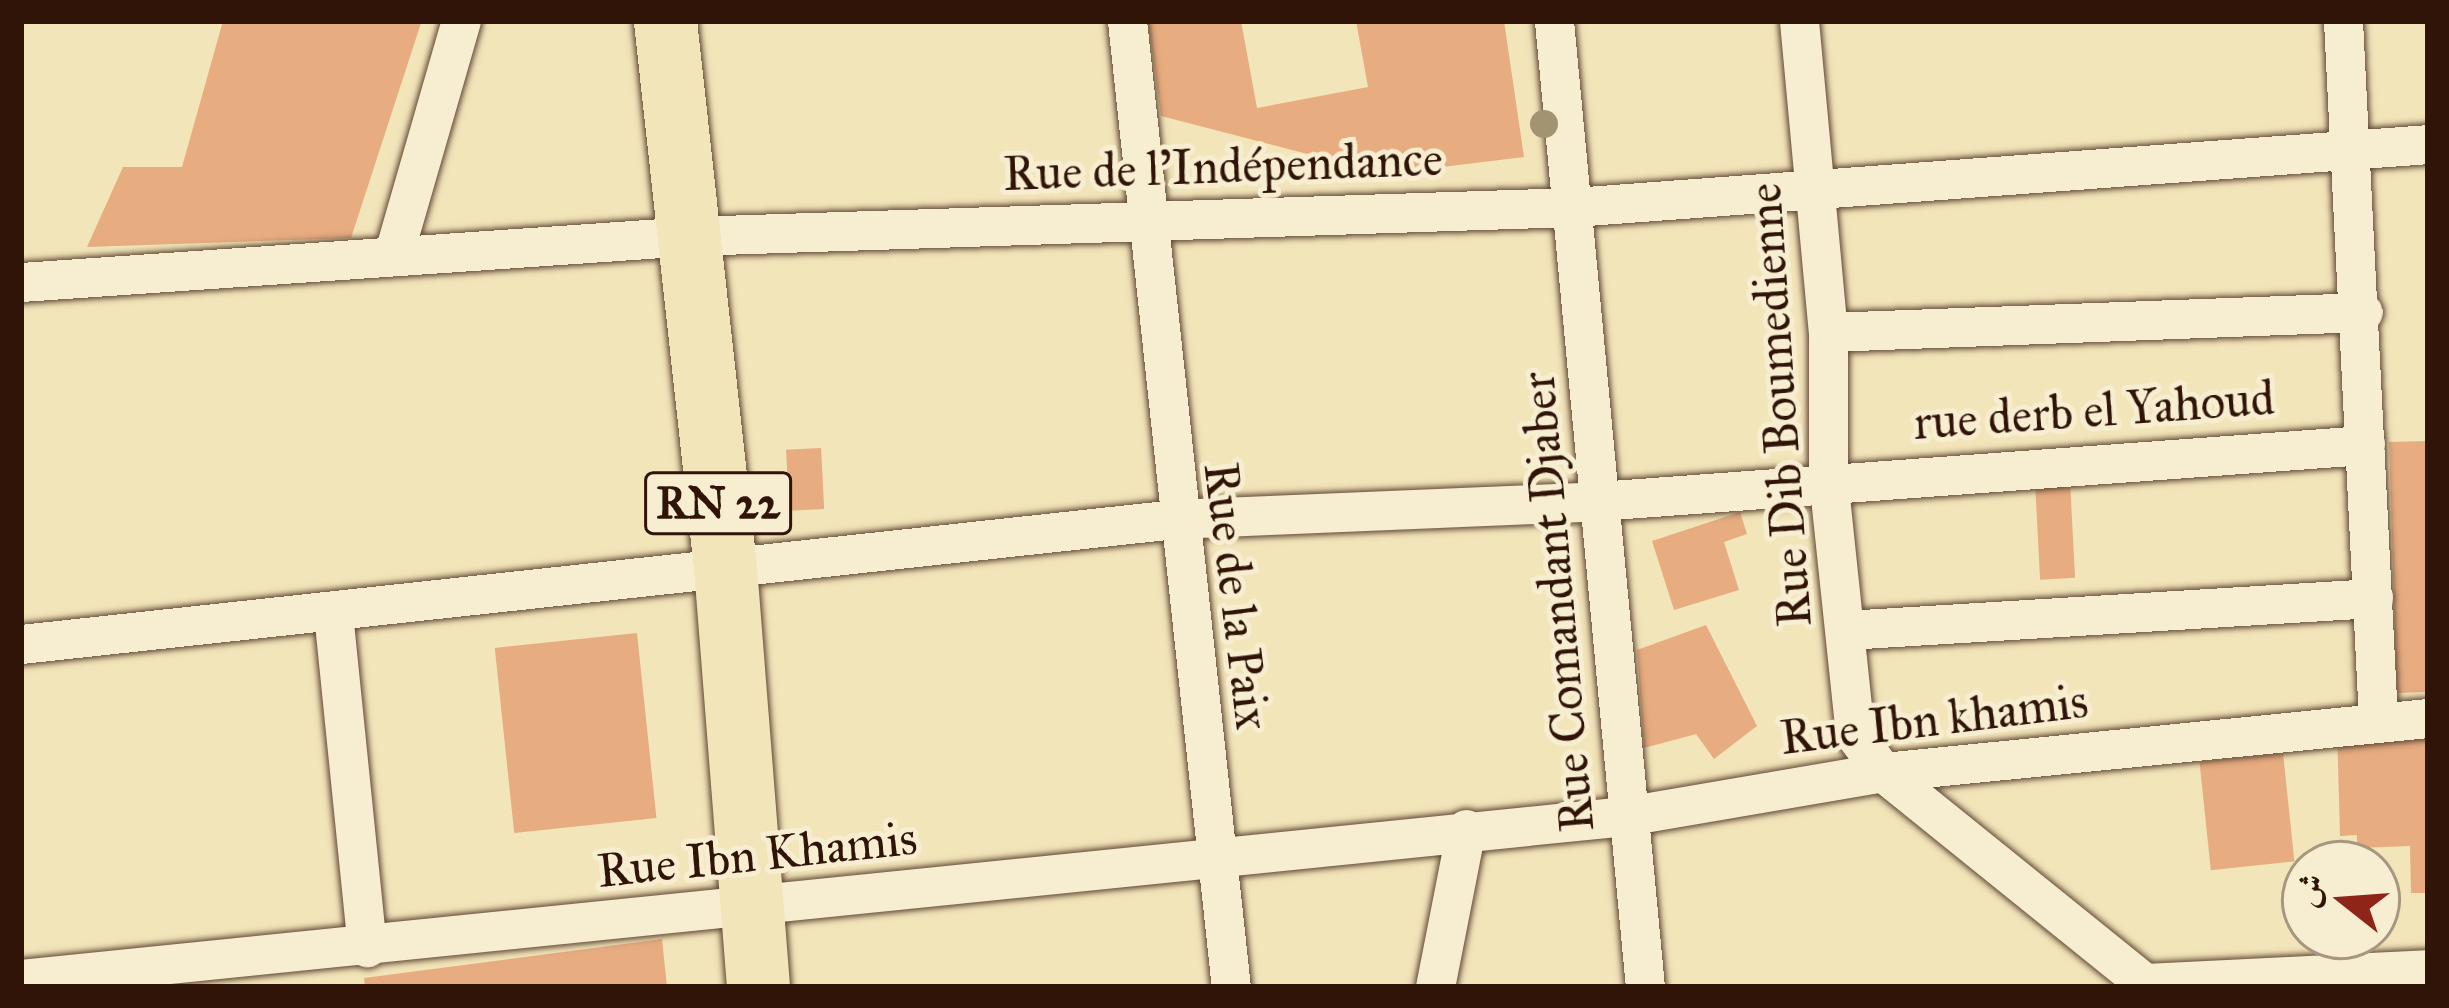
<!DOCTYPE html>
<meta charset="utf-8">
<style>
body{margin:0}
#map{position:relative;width:2449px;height:1008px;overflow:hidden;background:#f3e5ba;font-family:"IM FELL Great Primer",Amiri,serif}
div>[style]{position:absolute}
.building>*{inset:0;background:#e7ac80;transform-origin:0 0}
.roads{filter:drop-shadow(0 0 3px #604834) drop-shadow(0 0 3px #604834)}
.minor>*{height:39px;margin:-19.5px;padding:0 19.5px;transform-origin:19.5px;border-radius:19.5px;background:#f7eed2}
.primary>*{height:63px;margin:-31.5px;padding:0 31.5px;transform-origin:31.5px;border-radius:31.5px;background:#f3e5ba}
.trees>*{width:28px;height:28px;margin:-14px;border-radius:50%;background:#a39471}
span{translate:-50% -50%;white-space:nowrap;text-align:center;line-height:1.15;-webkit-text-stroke:10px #f7eed2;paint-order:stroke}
.shield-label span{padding:3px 9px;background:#f7eed2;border:3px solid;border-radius:9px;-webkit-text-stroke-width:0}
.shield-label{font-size:45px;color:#2f1407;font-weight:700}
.street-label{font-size:48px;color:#2f1407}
.frame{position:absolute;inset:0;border:24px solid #2f1407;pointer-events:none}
.north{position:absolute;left:2281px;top:840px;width:120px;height:120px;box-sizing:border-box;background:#f7eed2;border:3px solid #a79781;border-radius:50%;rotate:287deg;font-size:33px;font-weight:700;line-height:48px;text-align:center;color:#2f1407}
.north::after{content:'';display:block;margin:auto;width:42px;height:54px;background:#8f2418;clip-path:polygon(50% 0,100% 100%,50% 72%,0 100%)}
</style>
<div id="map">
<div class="building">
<i style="clip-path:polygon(223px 21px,421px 23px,351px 238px,87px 247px,123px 167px,182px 167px)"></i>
<i style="clip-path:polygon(1148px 21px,1241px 21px,1257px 108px,1368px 87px,1356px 21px,1504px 21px,1524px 157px,1385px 174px,1161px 116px)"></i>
<i style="clip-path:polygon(2428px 441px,2428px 692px,2397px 693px,2389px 442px)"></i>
<i style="left:821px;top:448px;width:61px;height:35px;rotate:87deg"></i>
<i style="left:2069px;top:462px;width:116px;height:35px;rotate:87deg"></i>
<i style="clip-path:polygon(1740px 512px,1747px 534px,1724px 542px,1739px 590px,1674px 610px,1652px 541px)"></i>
<i style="clip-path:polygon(1706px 625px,1757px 726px,1714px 759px,1696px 734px,1644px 748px,1637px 650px)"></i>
<i style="left:637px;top:633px;width:186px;height:143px;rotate:84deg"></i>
<i style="clip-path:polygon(2428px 722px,2428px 893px,2411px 893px,2410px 846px,2357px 848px,2357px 835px,2340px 836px,2337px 728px)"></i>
<i style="left:2283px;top:753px;width:109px;height:84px;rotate:84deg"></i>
<i style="clip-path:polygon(662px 939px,667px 987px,365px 987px,364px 978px)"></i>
</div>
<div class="roads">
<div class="minor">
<i style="left:1127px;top:21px;width:972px;rotate:83.86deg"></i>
<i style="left:1554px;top:21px;width:970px;rotate:84.62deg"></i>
<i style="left:1799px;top:21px;width:312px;rotate:84.7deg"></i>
<i style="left:1828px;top:332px;width:146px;rotate:90deg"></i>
<i style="left:1828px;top:478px;width:258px;rotate:84deg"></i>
<i style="left:1855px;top:735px;width:46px;rotate:52.9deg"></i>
<i style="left:1883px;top:772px;width:342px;rotate:38.9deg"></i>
<i style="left:2343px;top:21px;width:699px;rotate:87.13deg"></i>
<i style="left:393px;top:256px;width:245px;rotate:-73.9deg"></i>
<i style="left:21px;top:282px;width:671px;rotate:-3.93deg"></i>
<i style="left:690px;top:236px;width:883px;rotate:-1.88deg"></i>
<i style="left:1573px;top:207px;width:857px;rotate:-4.21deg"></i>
<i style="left:1828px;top:332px;width:535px;rotate:-2.14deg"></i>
<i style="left:333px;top:613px;width:336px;rotate:84.2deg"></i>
<i style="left:1846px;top:630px;width:528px;rotate:-3.47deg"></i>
<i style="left:21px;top:644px;width:1161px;rotate:-6.18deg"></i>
<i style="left:1175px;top:519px;width:423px;rotate:-2.4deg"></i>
<i style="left:1598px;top:501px;width:769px;rotate:-4.18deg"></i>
<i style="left:21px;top:979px;width:1613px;rotate:-5.8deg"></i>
<i style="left:1626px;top:816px;width:261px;rotate:-9.7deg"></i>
<i style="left:1883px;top:772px;width:548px;rotate:-5.66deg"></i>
<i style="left:2144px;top:983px;width:284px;rotate:-2.8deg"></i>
<i style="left:1435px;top:987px;width:161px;rotate:-78.9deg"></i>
</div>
<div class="primary">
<i style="left:665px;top:21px;width:549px;rotate:83.73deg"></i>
<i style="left:725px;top:567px;width:421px;rotate:85.5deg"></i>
</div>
</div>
<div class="trees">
<i style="left:1544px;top:124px"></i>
</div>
<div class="shield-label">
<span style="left:718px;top:503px">RN 22</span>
</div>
<div class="street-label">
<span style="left:1223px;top:166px;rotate:-2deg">Rue de l'Indépendance</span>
<span style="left:1779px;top:405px;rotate:-94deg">Rue Dib Boumedienne</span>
<span style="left:2094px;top:410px;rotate:-4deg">rue derb el Yahoud</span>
<span style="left:1237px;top:596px;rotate:83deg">Rue de la Paix</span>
<span style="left:1557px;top:602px;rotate:-95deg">Rue Comandant Djaber</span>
<span style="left:1934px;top:719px;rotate:-7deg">Rue Ibn khamis</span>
<span style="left:757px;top:854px;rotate:-6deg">Rue Ibn Khamis</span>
</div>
<div class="frame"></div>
<div class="north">ش</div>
</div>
